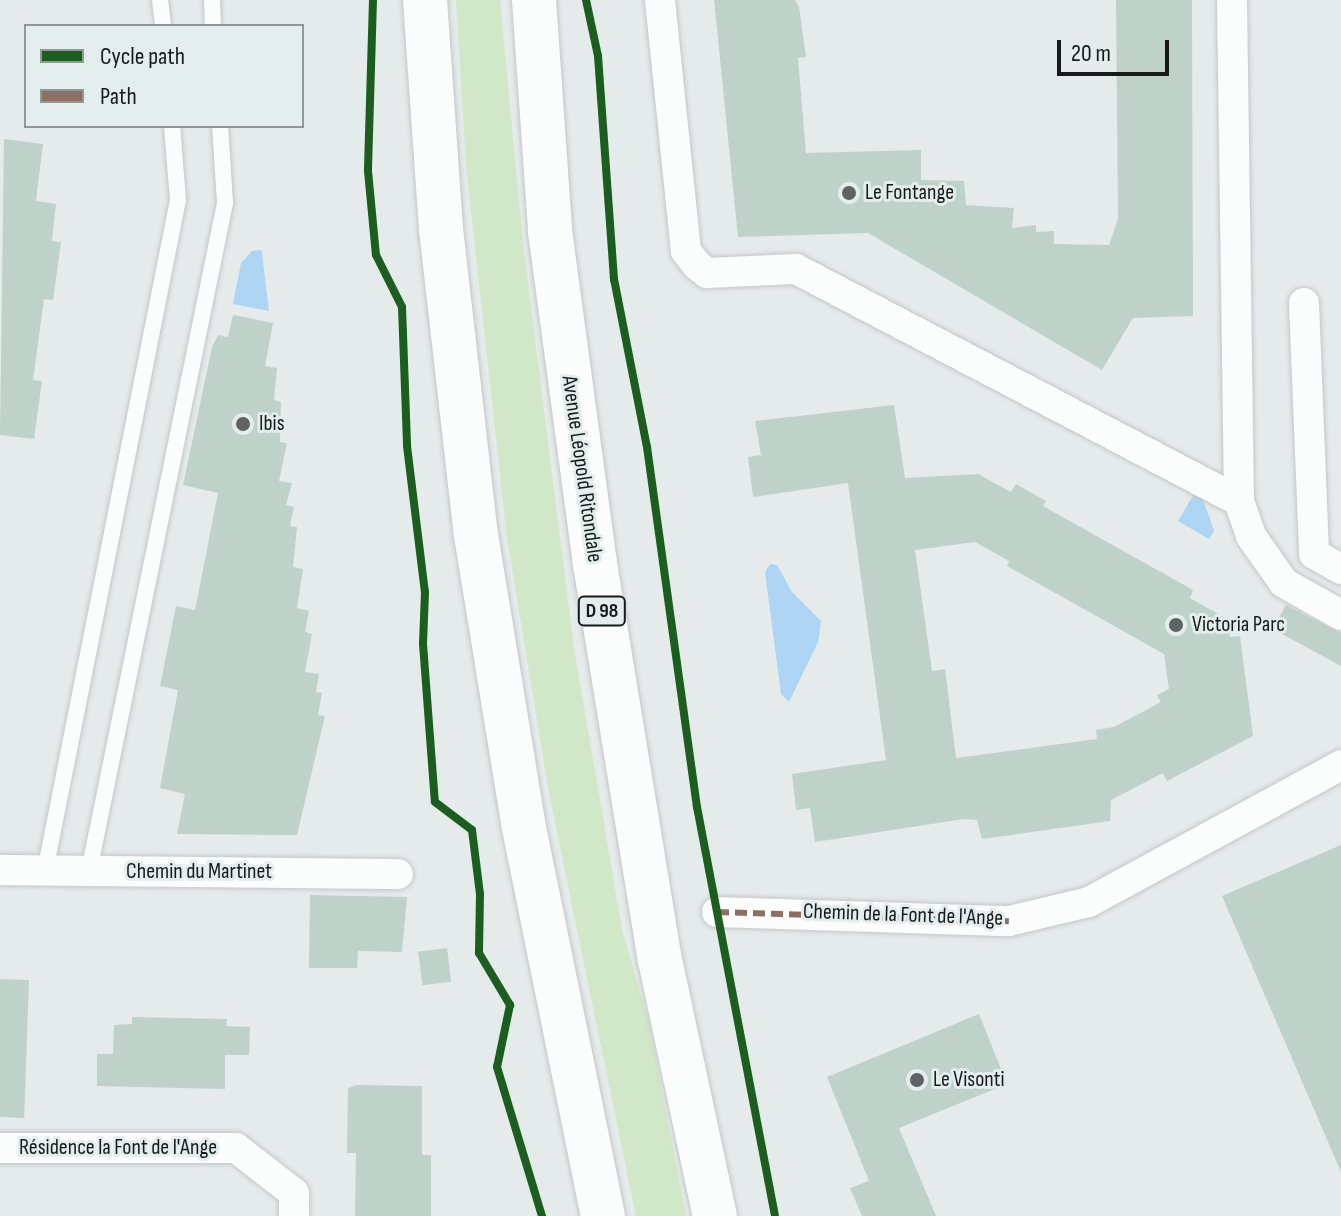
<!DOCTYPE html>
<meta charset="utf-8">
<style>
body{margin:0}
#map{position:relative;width:1341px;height:1216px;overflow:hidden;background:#e5eaea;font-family:"Sofia Sans Condensed",sans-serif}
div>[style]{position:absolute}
.green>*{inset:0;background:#d0e7c8}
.water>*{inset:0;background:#add4f2}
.building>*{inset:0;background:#bed2ca;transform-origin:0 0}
.roads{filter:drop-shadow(0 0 2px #c3c8c7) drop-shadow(0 0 2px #c3c8c7)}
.lane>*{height:16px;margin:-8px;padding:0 8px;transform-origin:8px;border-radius:8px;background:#fbfcfc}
.street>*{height:30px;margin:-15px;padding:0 15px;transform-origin:15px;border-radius:15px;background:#fbfcfc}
.highway>*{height:44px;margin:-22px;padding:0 22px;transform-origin:22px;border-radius:22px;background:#fbfcfc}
.quiet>*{height:6px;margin-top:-3px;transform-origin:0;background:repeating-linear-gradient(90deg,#8d6e63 0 12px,transparent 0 18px)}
.cycleway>*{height:8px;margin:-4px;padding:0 4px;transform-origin:4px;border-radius:4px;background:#1b5e20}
.dots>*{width:22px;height:22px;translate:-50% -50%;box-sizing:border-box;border:4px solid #e2edec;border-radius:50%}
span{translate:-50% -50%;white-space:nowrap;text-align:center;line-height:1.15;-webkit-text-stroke:6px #e2edec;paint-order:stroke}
.shield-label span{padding:2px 6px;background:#e2edec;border:2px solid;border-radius:6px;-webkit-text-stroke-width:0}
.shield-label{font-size:20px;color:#171a1a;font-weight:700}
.poi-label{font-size:22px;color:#171a1a}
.left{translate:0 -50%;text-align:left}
.street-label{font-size:22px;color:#171a1a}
.legend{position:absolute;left:24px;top:24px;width:280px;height:104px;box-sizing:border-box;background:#e2edec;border:2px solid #919998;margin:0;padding:10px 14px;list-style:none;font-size:24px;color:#171a1a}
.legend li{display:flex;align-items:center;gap:16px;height:40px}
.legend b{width:40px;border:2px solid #919998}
.scale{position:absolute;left:1057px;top:40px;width:112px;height:36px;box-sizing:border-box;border:4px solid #171a1a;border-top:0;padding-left:10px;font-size:24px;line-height:28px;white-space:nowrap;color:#171a1a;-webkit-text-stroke:6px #e2edec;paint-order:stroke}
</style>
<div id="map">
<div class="green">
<i style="clip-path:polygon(456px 0,500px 0,523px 244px,574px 648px,622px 930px,649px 1023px,686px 1216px,636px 1216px,549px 793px,507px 538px,466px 165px)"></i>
</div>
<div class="water">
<i style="clip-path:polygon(262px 250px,262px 253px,269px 311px,233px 304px,241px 263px,252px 251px)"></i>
<i style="clip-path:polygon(1194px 494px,1203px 499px,1214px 531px,1209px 539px,1178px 521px)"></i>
<i style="clip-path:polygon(770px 564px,777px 565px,792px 592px,821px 621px,818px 642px,789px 702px,781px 694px,765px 572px)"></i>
</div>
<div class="building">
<i style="clip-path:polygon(714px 0,795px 0,799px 7px,806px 57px,798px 58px,806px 153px,921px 150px,921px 180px,964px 181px,966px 205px,1014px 208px,1012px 228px,1036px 225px,1036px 232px,1054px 231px,1054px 244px,1109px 245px,1118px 219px,1116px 0,1192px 0,1193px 316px,1133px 318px,1102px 370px,868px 233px,738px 237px)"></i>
<i style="clip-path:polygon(4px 139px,43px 144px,36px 201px,56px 204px,52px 241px,61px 242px,53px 300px,44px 299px,33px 380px,42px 381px,34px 439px,0 435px)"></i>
<i style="clip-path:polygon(233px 315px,273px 323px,265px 366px,277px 368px,274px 400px,281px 402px,280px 442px,287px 443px,279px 481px,292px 483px,286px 505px,294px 507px,290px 526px,297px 527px,293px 567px,303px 569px,297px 608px,309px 611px,305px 632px,312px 634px,305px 672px,319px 674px,316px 692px,322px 693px,318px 715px,325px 716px,297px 835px,177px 834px,185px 794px,160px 788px,178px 690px,160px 686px,176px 606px,195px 610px,218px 493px,183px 485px,212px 347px,218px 335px,228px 337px)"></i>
<i style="clip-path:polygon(evenodd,894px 405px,905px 478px,978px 474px,1011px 492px,1016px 484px,1046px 501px,1043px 506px,1193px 590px,1190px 598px,1227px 619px,1230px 637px,1240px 636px,1253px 736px,1167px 781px,1163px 773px,1111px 800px,1110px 821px,982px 839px,977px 820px,964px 819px,815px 842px,810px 808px,796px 810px,792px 774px,886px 760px,848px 483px,753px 497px,748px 457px,761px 455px,755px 421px,894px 405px,975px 542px,1009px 561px,1007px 566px,1164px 654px,1169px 689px,1157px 695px,1161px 702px,1114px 727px,1096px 730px,1097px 739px,956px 758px,945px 669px,932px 671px,915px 550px,975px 542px)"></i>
<i style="clip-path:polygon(1286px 605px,1341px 633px,1341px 666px,1273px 629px)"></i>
<i style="clip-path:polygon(1341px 845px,1341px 1172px,1222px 896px)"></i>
<i style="clip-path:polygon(310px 895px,407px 897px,402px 952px,358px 951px,357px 968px,309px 968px)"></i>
<i style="left:447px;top:948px;width:34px;height:29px;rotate:83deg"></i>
<i style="left:0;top:979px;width:29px;height:138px;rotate:2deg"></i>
<i style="clip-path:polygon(979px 1014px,1007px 1084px,899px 1128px,936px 1216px,862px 1216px,850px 1188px,869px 1181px,827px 1077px)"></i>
<i style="clip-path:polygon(132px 1017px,227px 1019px,226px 1026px,250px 1027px,249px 1055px,225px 1055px,225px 1089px,97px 1086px,97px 1054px,113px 1054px,114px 1025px,132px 1024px)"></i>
<i style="clip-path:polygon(356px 1085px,422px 1086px,422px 1155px,431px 1155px,431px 1216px,355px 1216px,356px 1153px,347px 1153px,348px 1088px)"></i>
</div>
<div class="roads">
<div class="lane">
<i style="left:160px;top:0;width:26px;rotate:83deg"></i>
<i style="left:212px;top:0;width:26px;rotate:88deg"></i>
<i style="left:45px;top:871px;width:684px;rotate:-78.79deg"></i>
<i style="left:178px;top:200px;width:74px;rotate:-94.6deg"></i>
<i style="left:89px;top:871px;width:682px;rotate:-78.49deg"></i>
<i style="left:225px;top:203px;width:77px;rotate:-93.7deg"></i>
</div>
<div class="street">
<i style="left:660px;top:0;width:252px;rotate:84.1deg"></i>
<i style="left:686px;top:251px;width:18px;rotate:52deg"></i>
<i style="left:697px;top:265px;width:13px;rotate:39deg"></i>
<i style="left:707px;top:273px;width:89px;rotate:-2.6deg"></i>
<i style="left:796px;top:269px;width:500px;rotate:27.64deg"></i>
<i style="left:1239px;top:501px;width:501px;rotate:-90.8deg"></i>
<i style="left:1304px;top:303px;width:251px;rotate:87.7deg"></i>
<i style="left:1314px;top:554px;width:31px;rotate:29deg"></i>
<i style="left:1239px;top:501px;width:37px;rotate:71deg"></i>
<i style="left:1251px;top:536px;width:57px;rotate:54.9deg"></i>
<i style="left:1284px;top:583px;width:65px;rotate:29.3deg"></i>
<i style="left:0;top:870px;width:398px;rotate:0.6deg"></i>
<i style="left:717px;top:912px;width:292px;rotate:1.8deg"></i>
<i style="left:1009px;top:921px;width:82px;rotate:-13.4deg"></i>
<i style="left:1089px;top:902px;width:287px;rotate:-28.5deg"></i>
<i style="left:0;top:1148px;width:236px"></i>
<i style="left:236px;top:1148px;width:73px;rotate:37.8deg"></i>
<i style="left:294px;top:1193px;width:23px;rotate:90deg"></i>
</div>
<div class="highway">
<i style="left:425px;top:0;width:230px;rotate:86deg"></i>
<i style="left:441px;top:229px;width:308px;rotate:83.5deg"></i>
<i style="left:476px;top:535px;width:292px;rotate:80.7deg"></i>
<i style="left:523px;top:823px;width:401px;rotate:78.5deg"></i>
<i style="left:534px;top:0;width:232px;rotate:86deg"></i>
<i style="left:550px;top:231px;width:336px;rotate:82.3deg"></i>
<i style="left:595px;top:564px;width:401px;rotate:80.7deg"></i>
<i style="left:660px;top:960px;width:262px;rotate:77.9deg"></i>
</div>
</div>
<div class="quiet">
<i style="left:717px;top:912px;width:292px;rotate:1.8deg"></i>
</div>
<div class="cycleway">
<i style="left:373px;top:0;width:171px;rotate:91.7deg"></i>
<i style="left:368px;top:171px;width:84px;rotate:84.6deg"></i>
<i style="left:376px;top:255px;width:58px;rotate:63.4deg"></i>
<i style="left:402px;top:307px;width:139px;rotate:87.9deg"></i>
<i style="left:407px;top:446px;width:147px;rotate:83deg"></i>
<i style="left:425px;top:592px;width:52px;rotate:92.2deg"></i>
<i style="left:423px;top:644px;width:158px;rotate:85.7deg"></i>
<i style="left:435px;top:802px;width:46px;rotate:37.1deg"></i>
<i style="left:472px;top:830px;width:64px;rotate:82.9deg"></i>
<i style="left:480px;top:894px;width:59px;rotate:91deg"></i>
<i style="left:479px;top:953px;width:61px;rotate:59.2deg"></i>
<i style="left:510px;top:1005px;width:63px;rotate:101.8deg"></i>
<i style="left:497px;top:1067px;width:156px;rotate:73.2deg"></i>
<i style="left:586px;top:0;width:57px;rotate:77.9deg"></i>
<i style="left:598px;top:56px;width:224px;rotate:85.9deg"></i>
<i style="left:614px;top:279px;width:171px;rotate:78.9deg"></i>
<i style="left:647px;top:447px;width:363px;rotate:82.1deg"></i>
<i style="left:697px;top:807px;width:416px;rotate:79.2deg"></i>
</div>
<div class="dots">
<i style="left:849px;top:193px;background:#5f6363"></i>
<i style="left:243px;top:424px;background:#5f6363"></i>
<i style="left:1176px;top:625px;background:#5f6363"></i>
<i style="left:917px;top:1080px;background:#5f6363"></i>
</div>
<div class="shield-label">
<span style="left:602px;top:611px">D 98</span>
</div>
<div class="poi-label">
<span class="left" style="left:865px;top:193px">Le Fontange</span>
<span class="left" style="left:259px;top:424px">Ibis</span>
<span class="left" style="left:1192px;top:625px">Victoria Parc</span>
<span class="left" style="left:933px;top:1080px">Le Visonti</span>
</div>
<div class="street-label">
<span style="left:582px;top:469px;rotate:82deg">Avenue Léopold Ritondale</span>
<span style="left:199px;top:872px">Chemin du Martinet</span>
<span style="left:903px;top:915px;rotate:2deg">Chemin de la Font de l'Ange</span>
<span style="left:118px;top:1148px">Résidence la Font de l'Ange</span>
</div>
<ul class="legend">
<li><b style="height:10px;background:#1b5e20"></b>Cycle path</li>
<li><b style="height:10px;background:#8d6e63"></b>Path</li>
</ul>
<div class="scale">20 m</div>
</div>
